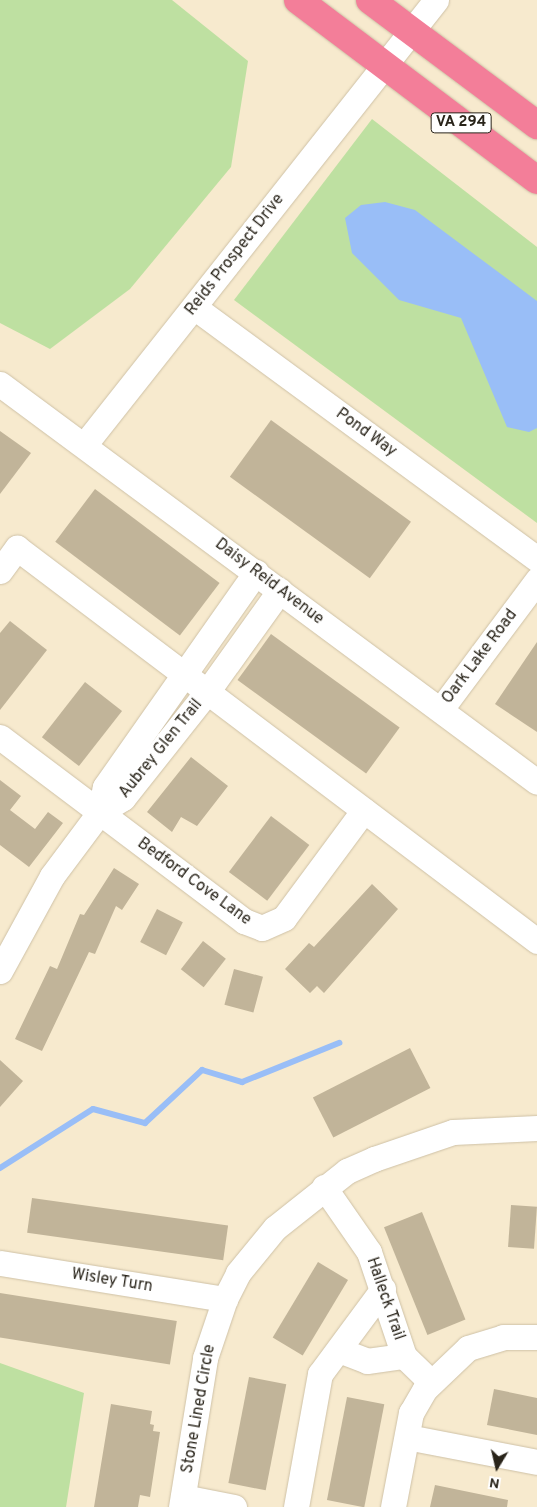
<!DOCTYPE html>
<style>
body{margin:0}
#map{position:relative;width:537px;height:1507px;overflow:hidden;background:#f7eace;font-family:Overpass,sans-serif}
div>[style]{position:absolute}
.green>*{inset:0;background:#bee0a1}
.water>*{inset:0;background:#99bef7}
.stream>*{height:6px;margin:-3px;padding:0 3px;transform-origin:3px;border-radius:3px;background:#99bef7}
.building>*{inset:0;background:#c1b499;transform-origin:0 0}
.roads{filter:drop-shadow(0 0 1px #cec1a6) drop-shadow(0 0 1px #cec1a6)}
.minor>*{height:25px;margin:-12.5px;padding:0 12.5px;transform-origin:12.5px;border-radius:12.5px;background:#fff}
.highway>*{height:28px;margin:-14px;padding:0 14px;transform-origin:14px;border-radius:14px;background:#f37e99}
span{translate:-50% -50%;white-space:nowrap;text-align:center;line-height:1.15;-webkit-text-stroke:4.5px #fff;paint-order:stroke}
.shield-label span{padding:1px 4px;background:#fff;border:1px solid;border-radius:4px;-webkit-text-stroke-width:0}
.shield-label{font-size:15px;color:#29241a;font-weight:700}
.street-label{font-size:16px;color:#29241a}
.north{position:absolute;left:472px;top:1442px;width:50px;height:50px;-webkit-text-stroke:4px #fff;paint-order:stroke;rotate:189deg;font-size:14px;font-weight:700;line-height:20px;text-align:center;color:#29241a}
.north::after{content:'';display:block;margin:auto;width:18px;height:22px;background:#29241a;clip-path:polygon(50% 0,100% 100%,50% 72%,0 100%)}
</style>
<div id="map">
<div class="green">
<i style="clip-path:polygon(0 0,172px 0,248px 61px,231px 167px,130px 289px,50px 349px,0 323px)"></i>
<i style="clip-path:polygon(372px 119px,537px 247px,537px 523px,234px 300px)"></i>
<i style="clip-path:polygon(0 1363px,84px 1393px,66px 1507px,0 1507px)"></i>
</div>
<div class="water">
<i style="clip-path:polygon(385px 202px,415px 210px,537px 301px,537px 428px,529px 432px,507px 427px,461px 318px,399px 300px,352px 253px,345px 218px,361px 205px)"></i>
</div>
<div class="stream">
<i style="left:0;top:1168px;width:110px;rotate:-32.4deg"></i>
<i style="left:93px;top:1109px;width:54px;rotate:15.1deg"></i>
<i style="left:145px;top:1123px;width:78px;rotate:-42.9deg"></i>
<i style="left:202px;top:1070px;width:42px;rotate:16.7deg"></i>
<i style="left:242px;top:1082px;width:105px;rotate:-21.9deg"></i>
</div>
<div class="building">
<i style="left:271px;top:420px;width:173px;height:70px;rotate:36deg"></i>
<i style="clip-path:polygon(0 431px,31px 453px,0 494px)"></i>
<i style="left:95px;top:489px;width:156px;height:66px;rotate:37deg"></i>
<i style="clip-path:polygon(10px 621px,47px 650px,0 710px,0 633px)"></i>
<i style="left:271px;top:634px;width:159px;height:57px;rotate:36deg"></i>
<i style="clip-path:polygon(537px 642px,537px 732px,495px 704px)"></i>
<i style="left:85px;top:682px;width:47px;height:70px;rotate:38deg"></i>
<i style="clip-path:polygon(191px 757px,228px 786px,197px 826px,181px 817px,172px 832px,147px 812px)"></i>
<i style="clip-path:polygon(0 780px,21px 796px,10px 810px,35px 829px,48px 812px,63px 823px,29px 867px,0 845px)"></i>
<i style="left:271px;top:816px;width:48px;height:70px;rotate:37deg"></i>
<i style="clip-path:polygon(114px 868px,139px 884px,122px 910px,116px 906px,95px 954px,89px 952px,42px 1051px,15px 1039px,50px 966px,57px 969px,80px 914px,84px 915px)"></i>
<i style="clip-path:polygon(372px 884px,398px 909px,324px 993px,317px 986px,310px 993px,285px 969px,309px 943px,314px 947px)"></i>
<i style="left:157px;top:909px;width:29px;height:37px;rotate:27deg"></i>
<i style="left:203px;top:941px;width:29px;height:36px;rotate:38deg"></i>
<i style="left:234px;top:969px;width:30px;height:37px;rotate:15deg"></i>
<i style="left:410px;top:1048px;width:45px;height:109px;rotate:63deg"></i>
<i style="clip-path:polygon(0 1060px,23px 1081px,0 1107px)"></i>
<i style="left:32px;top:1198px;width:198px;height:35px;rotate:8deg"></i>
<i style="left:511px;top:1205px;width:26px;height:42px;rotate:4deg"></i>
<i style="left:422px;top:1212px;width:116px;height:41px;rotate:68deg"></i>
<i style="left:318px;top:1262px;width:35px;height:88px;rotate:31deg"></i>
<i style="left:0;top:1293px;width:179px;height:44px;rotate:9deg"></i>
<i style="left:249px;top:1377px;width:38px;height:108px;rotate:11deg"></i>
<i style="clip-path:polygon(494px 1389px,537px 1398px,537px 1435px,487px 1425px)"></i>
<i style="left:347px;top:1397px;width:38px;height:105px;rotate:11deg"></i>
<i style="clip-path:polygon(111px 1404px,152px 1411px,150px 1424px,154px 1425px,153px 1431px,160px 1432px,150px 1497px,140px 1495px,138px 1507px,94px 1507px)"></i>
<i style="clip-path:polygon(435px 1485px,508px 1500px,507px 1507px,430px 1507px)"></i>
</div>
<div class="roads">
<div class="minor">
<i style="left:194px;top:307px;width:426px;rotate:36.3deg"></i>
<i style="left:0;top:384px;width:668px;rotate:36.54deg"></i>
<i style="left:85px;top:444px;width:566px;rotate:-51.67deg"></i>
<i style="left:0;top:571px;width:29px;rotate:-54deg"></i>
<i style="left:17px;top:548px;width:652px;rotate:37.08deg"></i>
<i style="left:256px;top:572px;width:263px;rotate:125.1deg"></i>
<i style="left:105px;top:787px;width:27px;rotate:103deg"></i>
<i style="left:99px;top:813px;width:28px;rotate:-32deg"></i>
<i style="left:123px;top:798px;width:135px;rotate:-51.6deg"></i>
<i style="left:207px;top:692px;width:125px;rotate:-54.4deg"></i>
<i style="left:441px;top:709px;width:161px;rotate:-53.3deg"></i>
<i style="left:0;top:737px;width:306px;rotate:37deg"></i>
<i style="left:244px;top:921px;width:19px;rotate:21deg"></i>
<i style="left:262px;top:928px;width:24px;rotate:-24deg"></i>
<i style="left:284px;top:918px;width:134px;rotate:-53.5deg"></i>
<i style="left:0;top:971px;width:108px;rotate:-61.3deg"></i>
<i style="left:52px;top:876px;width:79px;rotate:-53.3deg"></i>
<i style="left:324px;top:1187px;width:79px;rotate:55.3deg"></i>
<i style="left:369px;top:1252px;width:110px;rotate:71.4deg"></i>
<i style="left:404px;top:1356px;width:37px;rotate:44deg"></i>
<i style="left:0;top:1263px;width:228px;rotate:9.1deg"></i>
<i style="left:339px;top:1350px;width:30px;rotate:21deg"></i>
<i style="left:367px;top:1361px;width:37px;rotate:-8deg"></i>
<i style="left:407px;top:1437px;width:132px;rotate:10.9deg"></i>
<i style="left:183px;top:1497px;width:52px;rotate:11.1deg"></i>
<i style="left:181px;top:1507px;width:151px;rotate:-80.8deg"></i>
<i style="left:205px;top:1358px;width:62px;rotate:-71.3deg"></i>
<i style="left:225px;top:1299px;width:29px;rotate:-63deg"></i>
<i style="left:238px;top:1273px;width:58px;rotate:-50.6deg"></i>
<i style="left:275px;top:1228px;width:92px;rotate:-38.4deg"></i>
<i style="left:347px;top:1171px;width:30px;rotate:-24deg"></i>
<i style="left:374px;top:1159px;width:83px;rotate:-18.9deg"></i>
<i style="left:453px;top:1132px;width:84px;rotate:-2.7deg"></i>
<i style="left:296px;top:1507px;width:135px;rotate:-79.8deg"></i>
<i style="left:320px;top:1374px;width:106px;rotate:-53.5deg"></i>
<i style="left:393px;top:1507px;width:96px;rotate:-79.2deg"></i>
<i style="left:411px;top:1413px;width:28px;rotate:-60deg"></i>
<i style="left:425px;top:1389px;width:59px;rotate:-43.6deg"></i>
<i style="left:468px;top:1348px;width:37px;rotate:-17deg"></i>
<i style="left:503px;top:1337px;width:34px"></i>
</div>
<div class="highway">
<i style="left:298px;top:0;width:299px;rotate:37deg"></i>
<i style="left:370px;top:0;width:209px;rotate:36.8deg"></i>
</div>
</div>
<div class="shield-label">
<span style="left:461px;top:123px">VA 294</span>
</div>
<div class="street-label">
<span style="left:235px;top:255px;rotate:-52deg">Reids Prospect Drive</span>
<span style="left:366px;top:433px;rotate:36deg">Pond Way</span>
<span style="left:269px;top:582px;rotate:37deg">Daisy Reid Avenue</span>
<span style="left:480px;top:657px;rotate:-53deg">Oark Lake Road</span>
<span style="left:161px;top:749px;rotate:-51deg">Aubrey Glen Trail</span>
<span style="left:194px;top:882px;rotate:36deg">Bedford Cove Lane</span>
<span style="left:112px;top:1281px;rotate:9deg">Wisley Turn</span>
<span style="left:385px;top:1299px;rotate:71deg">Halleck Trail</span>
<span style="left:199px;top:1409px;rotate:-80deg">Stone Lined Circle</span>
</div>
<div class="north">N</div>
</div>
